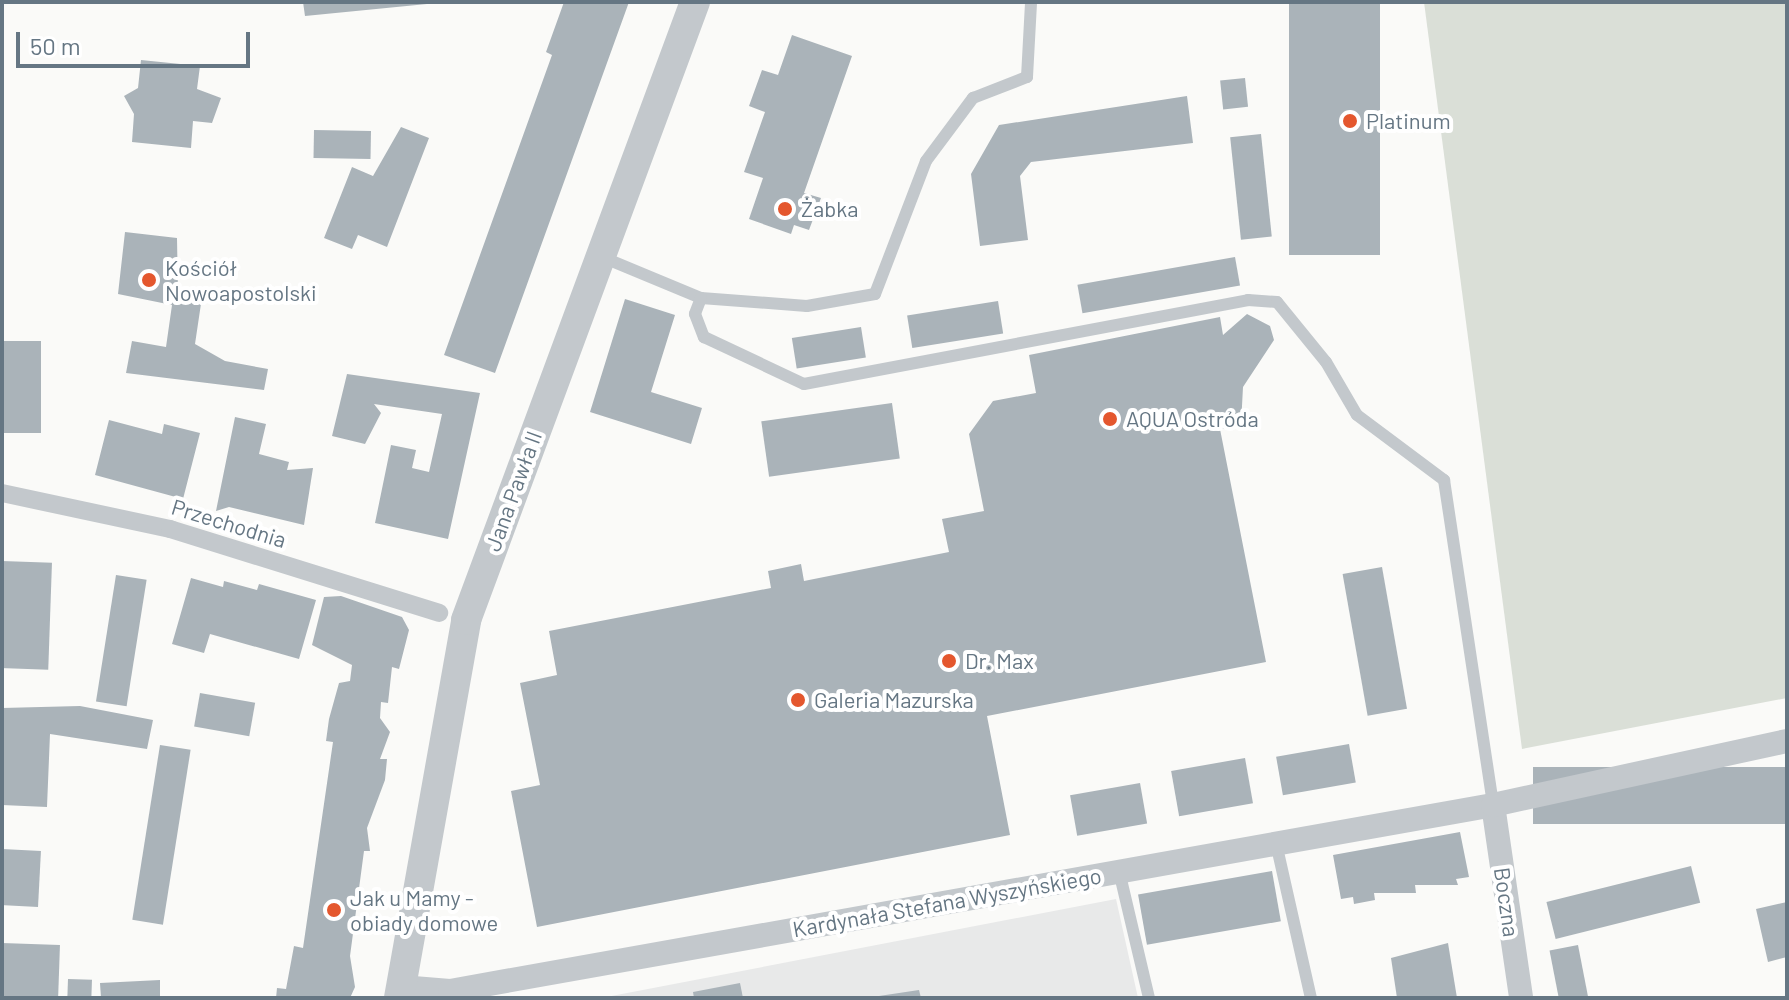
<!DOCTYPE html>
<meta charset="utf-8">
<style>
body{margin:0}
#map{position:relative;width:1789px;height:1000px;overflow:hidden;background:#fafaf8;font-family:Barlow,sans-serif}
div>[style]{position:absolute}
.built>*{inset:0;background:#e8e9e9}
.green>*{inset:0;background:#dadfd7}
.building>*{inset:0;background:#aab3b9;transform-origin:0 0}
.service>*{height:12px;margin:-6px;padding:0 6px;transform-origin:6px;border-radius:6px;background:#c3c8cc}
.pedestrian>*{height:18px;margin:-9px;padding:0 9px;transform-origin:9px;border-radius:9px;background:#c3c8cc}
.minor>*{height:24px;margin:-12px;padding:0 12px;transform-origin:12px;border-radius:12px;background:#c3c8cc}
.tertiary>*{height:30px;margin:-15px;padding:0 15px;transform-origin:15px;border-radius:15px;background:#c3c8cc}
.dots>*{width:22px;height:22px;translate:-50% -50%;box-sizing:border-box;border:4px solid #fff;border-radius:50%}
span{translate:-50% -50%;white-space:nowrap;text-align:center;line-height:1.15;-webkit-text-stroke:8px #fff;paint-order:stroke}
.poi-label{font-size:22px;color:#657683}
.left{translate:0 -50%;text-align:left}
.street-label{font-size:22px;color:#657683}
.frame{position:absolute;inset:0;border:4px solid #657683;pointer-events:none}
.scale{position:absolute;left:16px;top:32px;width:234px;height:36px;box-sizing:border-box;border:4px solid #657683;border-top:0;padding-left:10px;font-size:24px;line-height:28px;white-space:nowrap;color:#657683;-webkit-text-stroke:6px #fff;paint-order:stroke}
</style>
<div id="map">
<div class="built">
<i style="clip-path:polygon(1116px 899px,1138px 998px,601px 998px)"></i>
</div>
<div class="green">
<i style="clip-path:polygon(1424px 2px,1787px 2px,1787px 698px,1522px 749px)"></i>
</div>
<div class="building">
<i style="clip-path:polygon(303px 2px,427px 2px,427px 4px,305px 16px)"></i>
<i style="clip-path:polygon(564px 2px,629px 2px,495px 373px,444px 355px,552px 55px,546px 52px)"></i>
<i style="left:1289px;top:2px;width:91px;height:253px"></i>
<i style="clip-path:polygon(792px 35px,852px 56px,804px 193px,821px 198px,809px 230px,794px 225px,791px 234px,749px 219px,763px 178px,744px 172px,765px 112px,749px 106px,762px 70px,778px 75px)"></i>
<i style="clip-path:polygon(141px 60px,200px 66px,197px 89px,221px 98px,212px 123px,193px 121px,191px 148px,132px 142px,134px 114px,124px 96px,138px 88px)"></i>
<i style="left:1245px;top:78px;width:29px;height:25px;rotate:84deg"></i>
<i style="clip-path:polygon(1187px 96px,1193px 143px,1031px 162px,1020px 176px,1028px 240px,980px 246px,971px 174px,999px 125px)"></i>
<i style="clip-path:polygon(401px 127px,429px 138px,387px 247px,358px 235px,352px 249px,324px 238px,352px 167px,373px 176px)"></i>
<i style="left:314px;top:130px;width:57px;height:28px;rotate:1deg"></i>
<i style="left:1261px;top:134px;width:103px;height:31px;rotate:84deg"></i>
<i style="clip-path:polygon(125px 232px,177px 238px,178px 294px,202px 297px,195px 344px,225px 361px,268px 369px,264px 390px,126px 373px,132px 341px,166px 347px,172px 305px,118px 294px)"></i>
<i style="left:1235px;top:257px;width:29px;height:160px;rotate:80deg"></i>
<i style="clip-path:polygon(625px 299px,675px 315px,651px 392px,702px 408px,691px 444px,590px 412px)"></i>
<i style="left:998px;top:301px;width:33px;height:92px;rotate:81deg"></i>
<i style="clip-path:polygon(1247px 314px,1270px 326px,1274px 340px,1243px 387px,1241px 425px,1220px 429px,1266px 662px,987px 716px,1010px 835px,537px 927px,511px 791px,540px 785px,520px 683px,557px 675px,549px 631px,771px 588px,768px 571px,801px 564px,804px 581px,949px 552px,942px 519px,984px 511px,969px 434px,993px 401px,1036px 393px,1029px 355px,1220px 317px,1223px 335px)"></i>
<i style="left:861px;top:327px;width:31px;height:70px;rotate:81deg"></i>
<i style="left:2px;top:341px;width:39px;height:92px"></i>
<i style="clip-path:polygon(347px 374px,480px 393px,448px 539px,375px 523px,391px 445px,416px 450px,412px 468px,429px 472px,442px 414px,374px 404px,381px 413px,365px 444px,332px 436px)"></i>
<i style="left:892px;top:403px;width:56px;height:132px;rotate:82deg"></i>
<i style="clip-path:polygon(235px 417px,266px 424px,259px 454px,289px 462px,287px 470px,313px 468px,304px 525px,229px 507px,216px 511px)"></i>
<i style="clip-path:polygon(109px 420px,162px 434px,164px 424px,200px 433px,183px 499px,95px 475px)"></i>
<i style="left:2px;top:561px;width:50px;height:107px;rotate:2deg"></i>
<i style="left:1382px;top:567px;width:144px;height:40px;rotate:80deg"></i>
<i style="left:116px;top:575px;width:31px;height:128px;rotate:9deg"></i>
<i style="clip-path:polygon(191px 578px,223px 587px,224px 581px,257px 590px,259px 584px,316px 600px,299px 659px,210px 634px,204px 653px,172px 644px)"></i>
<i style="clip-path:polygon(341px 596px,402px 617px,409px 630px,399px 669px,392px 667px,388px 703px,381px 702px,380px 718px,390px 732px,380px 759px,387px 759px,385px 780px,367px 828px,370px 851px,364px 851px,350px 956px,355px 987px,350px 998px,276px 998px,277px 988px,286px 989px,294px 946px,303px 948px,333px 742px,326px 741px,329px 719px,339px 683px,350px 681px,352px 665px,312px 645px,324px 597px)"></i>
<i style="left:200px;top:693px;width:56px;height:34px;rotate:10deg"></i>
<i style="clip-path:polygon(80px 706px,153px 720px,147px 749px,50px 734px,47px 807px,2px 805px,2px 708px)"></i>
<i style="left:1349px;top:744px;width:39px;height:74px;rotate:80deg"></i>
<i style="left:160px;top:745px;width:31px;height:177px;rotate:9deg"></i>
<i style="left:1245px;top:758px;width:46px;height:75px;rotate:80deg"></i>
<i style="left:1787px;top:767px;width:57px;height:254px;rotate:90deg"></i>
<i style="left:1140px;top:783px;width:41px;height:71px;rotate:80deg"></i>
<i style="clip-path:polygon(1460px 832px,1469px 877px,1456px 879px,1458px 885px,1415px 885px,1416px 893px,1374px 893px,1375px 900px,1354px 904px,1353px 897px,1341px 899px,1333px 855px)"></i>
<i style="left:2px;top:849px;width:39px;height:56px;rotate:3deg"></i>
<i style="left:1691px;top:866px;width:38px;height:149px;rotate:76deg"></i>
<i style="left:1272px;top:871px;width:51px;height:136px;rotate:80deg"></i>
<i style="clip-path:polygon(1787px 902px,1787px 957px,1768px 962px,1756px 909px)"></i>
<i style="left:2px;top:943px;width:58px;height:55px;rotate:2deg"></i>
<i style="clip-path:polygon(1448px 943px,1457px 998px,1397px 998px,1391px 958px)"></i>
<i style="left:1578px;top:945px;width:54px;height:29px;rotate:79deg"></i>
<i style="left:68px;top:979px;width:24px;height:19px;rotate:2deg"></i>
<i style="clip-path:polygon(160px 980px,160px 998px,101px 998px,100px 983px)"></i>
<i style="clip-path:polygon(740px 983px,743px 998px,694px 998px,693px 992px)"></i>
<i style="clip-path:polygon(919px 990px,921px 998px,879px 998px,879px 996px)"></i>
</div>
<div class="service">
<i style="left:602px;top:257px;width:107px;rotate:22.5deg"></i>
<i style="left:701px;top:298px;width:106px;rotate:4.3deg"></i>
<i style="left:807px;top:306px;width:69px;rotate:-10deg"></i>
<i style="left:875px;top:294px;width:142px;rotate:-69deg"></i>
<i style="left:926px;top:161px;width:79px;rotate:-53.3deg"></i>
<i style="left:973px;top:98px;width:58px;rotate:-21.3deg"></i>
<i style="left:1027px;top:77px;width:75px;rotate:-86.9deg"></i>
<i style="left:701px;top:298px;width:17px;rotate:111deg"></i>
<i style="left:695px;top:314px;width:25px;rotate:69deg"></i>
<i style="left:704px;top:337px;width:110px;rotate:25.2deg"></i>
<i style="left:804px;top:384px;width:452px;rotate:-10.7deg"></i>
<i style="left:1248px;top:300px;width:29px;rotate:4deg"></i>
<i style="left:1277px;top:302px;width:77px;rotate:50.8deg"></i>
<i style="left:1326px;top:362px;width:61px;rotate:59.7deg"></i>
<i style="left:1357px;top:415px;width:109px;rotate:36.8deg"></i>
<i style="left:1444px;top:480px;width:329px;rotate:81.4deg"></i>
<i style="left:1276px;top:843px;width:159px;rotate:77.3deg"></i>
<i style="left:1119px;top:871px;width:130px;rotate:76.7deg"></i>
</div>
<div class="pedestrian">
<i style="left:2px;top:493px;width:172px;rotate:12.1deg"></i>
<i style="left:170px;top:529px;width:282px;rotate:17.3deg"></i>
</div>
<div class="minor">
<i style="left:1493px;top:805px;width:195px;rotate:81.7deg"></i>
<i style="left:401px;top:987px;width:49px;rotate:4.7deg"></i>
<i style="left:450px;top:991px;width:1059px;rotate:-10.11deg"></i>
<i style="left:1493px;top:805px;width:301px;rotate:-12.3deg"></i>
</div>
<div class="tertiary">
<i style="left:399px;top:998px;width:384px;rotate:-79.9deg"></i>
<i style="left:466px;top:620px;width:659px;rotate:-69.67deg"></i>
</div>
<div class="dots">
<i style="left:1350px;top:121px;background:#e4572e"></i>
<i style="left:785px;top:209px;background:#e4572e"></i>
<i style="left:149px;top:280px;background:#e4572e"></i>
<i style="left:1110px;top:419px;background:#e4572e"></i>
<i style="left:949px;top:661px;background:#e4572e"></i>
<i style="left:798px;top:700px;background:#e4572e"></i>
<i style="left:334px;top:910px;background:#e4572e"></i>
</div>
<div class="poi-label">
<span class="left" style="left:1366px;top:121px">Platinum</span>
<span class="left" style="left:801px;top:209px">Żabka</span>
<span class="left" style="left:165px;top:280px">Kościół<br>Nowoapostolski</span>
<span class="left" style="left:1126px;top:419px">AQUA Ostróda</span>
<span class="left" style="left:965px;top:661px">Dr. Max</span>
<span class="left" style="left:814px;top:700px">Galeria Mazurska</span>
<span class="left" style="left:350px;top:910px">Jak u Mamy -<br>obiady domowe</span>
</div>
<div class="street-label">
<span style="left:513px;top:491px;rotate:-70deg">Jana Pawła II</span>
<span style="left:229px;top:523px;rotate:17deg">Przechodnia</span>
<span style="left:947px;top:902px;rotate:-10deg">Kardynała Stefana Wyszyńskiego</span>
<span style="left:1507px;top:902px;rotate:82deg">Boczna</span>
</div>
<div class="frame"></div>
<div class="scale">50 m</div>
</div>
